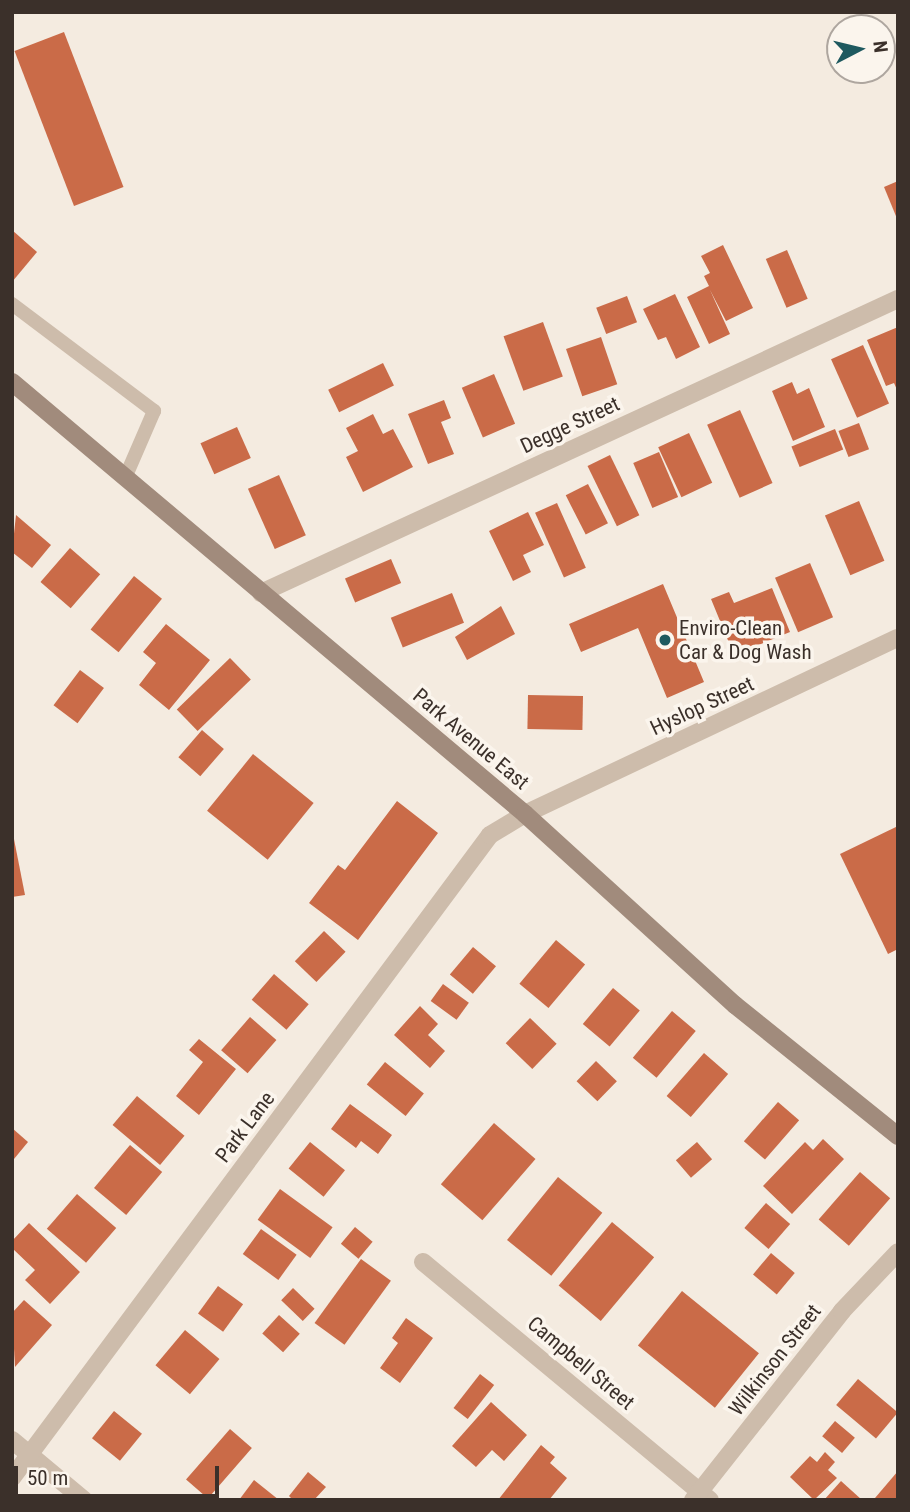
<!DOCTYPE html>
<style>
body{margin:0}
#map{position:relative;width:910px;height:1512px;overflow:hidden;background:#f4ebe0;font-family:"Roboto Condensed",sans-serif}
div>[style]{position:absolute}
.building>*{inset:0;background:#ca6b48;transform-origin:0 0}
.service>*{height:14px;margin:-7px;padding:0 7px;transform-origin:7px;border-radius:7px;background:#cdbcab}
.minor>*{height:18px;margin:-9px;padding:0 9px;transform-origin:9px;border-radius:9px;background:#cdbcab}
.tertiary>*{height:18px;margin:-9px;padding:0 9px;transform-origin:9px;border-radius:9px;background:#cdbcab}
.secondary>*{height:18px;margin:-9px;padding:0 9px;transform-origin:9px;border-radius:9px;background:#a18b7c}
.dots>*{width:19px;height:19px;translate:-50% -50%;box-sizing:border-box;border:4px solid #fbf5ed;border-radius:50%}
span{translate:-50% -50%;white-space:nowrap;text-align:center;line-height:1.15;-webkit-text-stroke:7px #fbf5ed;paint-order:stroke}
.street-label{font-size:21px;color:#3b302a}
.poi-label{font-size:21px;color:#3b302a}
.left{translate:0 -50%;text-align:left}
.frame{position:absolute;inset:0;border:14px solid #3b302a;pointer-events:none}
.north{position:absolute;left:826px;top:14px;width:70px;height:70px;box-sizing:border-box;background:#fbf5ed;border:2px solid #aea69f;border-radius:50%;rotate:83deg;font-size:19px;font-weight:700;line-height:28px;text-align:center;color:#3b302a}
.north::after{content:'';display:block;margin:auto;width:24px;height:32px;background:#1e595f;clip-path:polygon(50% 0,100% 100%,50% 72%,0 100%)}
.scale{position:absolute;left:14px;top:1466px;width:205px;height:32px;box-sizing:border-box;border:4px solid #3b302a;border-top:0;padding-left:9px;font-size:21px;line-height:24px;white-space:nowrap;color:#3b302a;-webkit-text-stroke:5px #fbf5ed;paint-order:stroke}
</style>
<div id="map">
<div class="building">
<i style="left:64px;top:32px;width:166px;height:53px;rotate:69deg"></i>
<i style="clip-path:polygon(898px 181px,898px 221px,884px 187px)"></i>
<i style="clip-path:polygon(12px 230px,37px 252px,12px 282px)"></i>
<i style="clip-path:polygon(723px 245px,753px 308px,726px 321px,710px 290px,730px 334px,709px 344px,687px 297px,709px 286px,704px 276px,710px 273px,701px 256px)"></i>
<i style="left:787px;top:250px;width:53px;height:23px;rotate:67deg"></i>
<i style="clip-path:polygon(675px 294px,700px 347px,676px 359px,666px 337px,658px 340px,643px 309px)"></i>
<i style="left:627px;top:296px;width:28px;height:33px;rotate:69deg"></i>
<i style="left:543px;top:322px;width:58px;height:42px;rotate:70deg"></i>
<i style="clip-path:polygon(898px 327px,898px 392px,894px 383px,886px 386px,867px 340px)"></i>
<i style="left:601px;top:337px;width:50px;height:37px;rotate:71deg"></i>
<i style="left:863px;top:345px;width:64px;height:35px;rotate:66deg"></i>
<i style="left:383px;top:363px;width:25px;height:61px;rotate:64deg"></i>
<i style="left:494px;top:374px;width:54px;height:35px;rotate:67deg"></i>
<i style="clip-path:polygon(792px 382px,797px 394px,809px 388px,825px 427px,793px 441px,772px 391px)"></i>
<i style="clip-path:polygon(444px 400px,451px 418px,441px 422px,454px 454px,428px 464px,408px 414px)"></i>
<i style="left:740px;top:410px;width:80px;height:36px;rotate:66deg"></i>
<i style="clip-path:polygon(373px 414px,383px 434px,393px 429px,413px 467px,363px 492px,346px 457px,358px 451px,346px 428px)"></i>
<i style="left:859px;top:423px;width:28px;height:22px;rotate:69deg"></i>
<i style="left:237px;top:427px;width:34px;height:40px;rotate:66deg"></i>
<i style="left:835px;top:429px;width:22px;height:47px;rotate:68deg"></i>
<i style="left:689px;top:433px;width:55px;height:34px;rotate:65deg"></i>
<i style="left:659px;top:452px;width:49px;height:28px;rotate:67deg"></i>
<i style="left:610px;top:455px;width:67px;height:25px;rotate:64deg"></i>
<i style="left:279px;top:475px;width:66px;height:34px;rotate:66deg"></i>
<i style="left:588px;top:484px;width:44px;height:25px;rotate:63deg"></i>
<i style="left:859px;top:501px;width:65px;height:37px;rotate:67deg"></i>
<i style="left:557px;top:503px;width:71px;height:24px;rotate:66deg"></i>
<i style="clip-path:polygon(528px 512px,544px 545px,523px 555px,531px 572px,513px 581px,489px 531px)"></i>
<i style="clip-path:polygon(16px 515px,51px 545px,32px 568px,12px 552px)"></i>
<i style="left:70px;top:548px;width:40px;height:45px;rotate:41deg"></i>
<i style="left:391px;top:559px;width:26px;height:50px;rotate:67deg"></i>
<i style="left:810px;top:563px;width:59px;height:38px;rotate:67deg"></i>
<i style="left:134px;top:576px;width:36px;height:69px;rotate:39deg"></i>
<i style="clip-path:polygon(663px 584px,704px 682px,667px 698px,638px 628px,581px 652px,569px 624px)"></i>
<i style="clip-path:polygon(772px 588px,790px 632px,734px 655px,711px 599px,729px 592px,734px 603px)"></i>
<i style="left:452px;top:593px;width:32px;height:66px;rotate:68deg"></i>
<i style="clip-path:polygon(501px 606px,515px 634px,467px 660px,455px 637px)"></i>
<i style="clip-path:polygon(166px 624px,210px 660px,169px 710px,139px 685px,156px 663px,143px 652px)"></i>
<i style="left:230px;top:658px;width:30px;height:74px;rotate:46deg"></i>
<i style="left:80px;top:670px;width:30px;height:44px;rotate:37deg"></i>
<i style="left:528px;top:695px;width:55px;height:34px;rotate:1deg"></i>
<i style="left:202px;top:730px;width:29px;height:36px;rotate:41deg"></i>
<i style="left:253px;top:754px;width:78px;height:73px;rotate:39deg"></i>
<i style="clip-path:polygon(397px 801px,438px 833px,358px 940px,309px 903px,338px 865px,345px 870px)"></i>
<i style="clip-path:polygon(898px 826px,898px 949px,888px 954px,840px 854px)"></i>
<i style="clip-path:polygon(12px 829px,25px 895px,12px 897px)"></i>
<i style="left:324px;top:931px;width:30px;height:42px;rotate:44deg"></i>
<i style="left:556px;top:940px;width:38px;height:57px;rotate:40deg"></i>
<i style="left:473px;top:947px;width:30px;height:36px;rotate:40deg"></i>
<i style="left:274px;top:974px;width:46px;height:34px;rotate:41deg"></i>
<i style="left:443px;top:984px;width:32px;height:21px;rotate:36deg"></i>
<i style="left:613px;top:988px;width:35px;height:47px;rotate:40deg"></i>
<i style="clip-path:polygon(420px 1006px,438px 1024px,428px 1035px,445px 1051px,430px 1068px,394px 1035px)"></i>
<i style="left:672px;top:1011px;width:31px;height:61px;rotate:40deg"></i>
<i style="left:250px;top:1017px;width:35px;height:44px;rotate:41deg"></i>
<i style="left:530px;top:1018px;width:37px;height:35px;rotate:44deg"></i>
<i style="clip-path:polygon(199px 1039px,236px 1069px,199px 1115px,176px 1096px,203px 1062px,189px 1050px)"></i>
<i style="left:704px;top:1053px;width:32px;height:57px;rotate:41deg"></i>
<i style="left:596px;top:1061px;width:29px;height:28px;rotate:44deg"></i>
<i style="left:385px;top:1062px;width:50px;height:29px;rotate:39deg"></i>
<i style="left:137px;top:1096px;width:62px;height:38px;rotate:40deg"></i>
<i style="left:778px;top:1102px;width:28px;height:52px;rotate:41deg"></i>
<i style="clip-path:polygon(350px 1104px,392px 1135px,378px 1154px,361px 1141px,356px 1148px,331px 1129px)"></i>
<i style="left:494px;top:1123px;width:55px;height:81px;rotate:41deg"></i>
<i style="clip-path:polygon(12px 1128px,28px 1142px,14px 1159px,12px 1158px)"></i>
<i style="clip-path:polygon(823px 1139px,844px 1159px,792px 1214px,763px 1186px,805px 1142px,813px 1150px)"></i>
<i style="left:310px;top:1142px;width:45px;height:34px;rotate:39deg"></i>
<i style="left:697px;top:1142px;width:23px;height:28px;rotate:49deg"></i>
<i style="left:130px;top:1145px;width:42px;height:56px;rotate:40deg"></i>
<i style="left:860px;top:1172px;width:40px;height:63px;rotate:41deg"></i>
<i style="left:558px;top:1177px;width:57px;height:81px;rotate:39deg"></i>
<i style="left:280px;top:1189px;width:65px;height:38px;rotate:36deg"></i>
<i style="left:77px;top:1194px;width:52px;height:46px;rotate:41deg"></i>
<i style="left:766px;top:1203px;width:32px;height:33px;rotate:41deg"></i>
<i style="left:612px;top:1222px;width:55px;height:83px;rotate:40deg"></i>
<i style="clip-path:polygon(29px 1223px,80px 1272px,50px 1304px,25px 1280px,35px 1270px,12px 1248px,12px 1241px)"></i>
<i style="left:355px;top:1227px;width:23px;height:22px;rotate:40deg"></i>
<i style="left:261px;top:1229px;width:44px;height:31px;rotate:36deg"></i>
<i style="left:771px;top:1253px;width:31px;height:28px;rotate:40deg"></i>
<i style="left:361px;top:1259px;width:37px;height:79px;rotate:36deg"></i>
<i style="left:218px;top:1286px;width:31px;height:34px;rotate:36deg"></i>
<i style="left:293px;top:1288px;width:30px;height:17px;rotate:44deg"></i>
<i style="left:682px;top:1291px;width:99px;height:70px;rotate:39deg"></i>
<i style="clip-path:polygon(24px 1300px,52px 1325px,15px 1367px,12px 1313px)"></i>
<i style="left:279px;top:1315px;width:28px;height:25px;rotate:42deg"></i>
<i style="clip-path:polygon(406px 1318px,433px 1338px,400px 1383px,380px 1368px,398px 1343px,392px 1338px)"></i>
<i style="left:185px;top:1330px;width:45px;height:46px;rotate:40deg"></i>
<i style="left:480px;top:1374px;width:18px;height:43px;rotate:38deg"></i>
<i style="left:858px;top:1379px;width:52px;height:34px;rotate:40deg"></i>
<i style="clip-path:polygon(491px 1402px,527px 1435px,504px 1461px,492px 1450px,476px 1467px,452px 1446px)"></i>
<i style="left:114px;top:1411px;width:36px;height:35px;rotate:39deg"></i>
<i style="left:835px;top:1421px;width:26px;height:20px;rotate:40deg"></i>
<i style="left:230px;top:1429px;width:29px;height:67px;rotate:41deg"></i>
<i style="clip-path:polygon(541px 1445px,555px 1457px,550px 1463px,567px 1478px,549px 1500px,498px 1500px)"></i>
<i style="clip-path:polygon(825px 1452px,835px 1462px,828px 1470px,837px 1478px,814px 1500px,790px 1477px,810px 1456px,817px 1462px)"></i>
<i style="clip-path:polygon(898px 1471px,898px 1500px,878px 1500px,875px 1498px)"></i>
<i style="clip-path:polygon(308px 1472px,326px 1487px,314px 1500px,293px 1500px,289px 1496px)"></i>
<i style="clip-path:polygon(254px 1480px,279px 1500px,239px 1500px)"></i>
<i style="clip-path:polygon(841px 1481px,862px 1500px,824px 1500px)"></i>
</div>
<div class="service">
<i style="left:12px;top:304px;width:178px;rotate:37deg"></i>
<i style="left:154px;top:411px;width:73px;rotate:113.4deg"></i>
</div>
<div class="minor">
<i style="left:261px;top:593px;width:702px;rotate:-24.78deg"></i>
<i style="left:525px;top:814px;width:412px;rotate:-25.3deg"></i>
<i style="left:423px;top:1262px;width:373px;rotate:39.7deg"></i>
<i style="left:12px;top:1440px;width:94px;rotate:39.8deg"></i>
<i style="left:693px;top:1500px;width:241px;rotate:-51.7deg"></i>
<i style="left:842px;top:1311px;width:81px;rotate:-46.5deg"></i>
</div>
<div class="tertiary">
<i style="left:12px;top:1478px;width:801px;rotate:-53.37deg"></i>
<i style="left:490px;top:835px;width:41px;rotate:-31deg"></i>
</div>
<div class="secondary">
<i style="left:12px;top:382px;width:671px;rotate:40.1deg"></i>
<i style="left:525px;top:814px;width:284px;rotate:42.3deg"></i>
<i style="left:735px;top:1005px;width:209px;rotate:38.8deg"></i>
</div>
<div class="dots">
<i style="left:665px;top:640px;background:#1e595f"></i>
</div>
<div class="street-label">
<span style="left:570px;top:425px;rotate:-25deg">Degge Street</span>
<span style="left:702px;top:706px;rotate:-25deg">Hyslop Street</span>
<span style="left:471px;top:739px;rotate:40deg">Park Avenue East</span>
<span style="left:245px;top:1127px;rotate:-53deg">Park Lane</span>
<span style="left:775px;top:1360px;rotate:-52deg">Wilkinson Street</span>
<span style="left:581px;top:1363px;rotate:40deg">Campbell Street</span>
</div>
<div class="poi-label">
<span class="left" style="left:679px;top:640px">Enviro-Clean<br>Car &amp; Dog Wash</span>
</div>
<div class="frame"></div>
<div class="north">N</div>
<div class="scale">50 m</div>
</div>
